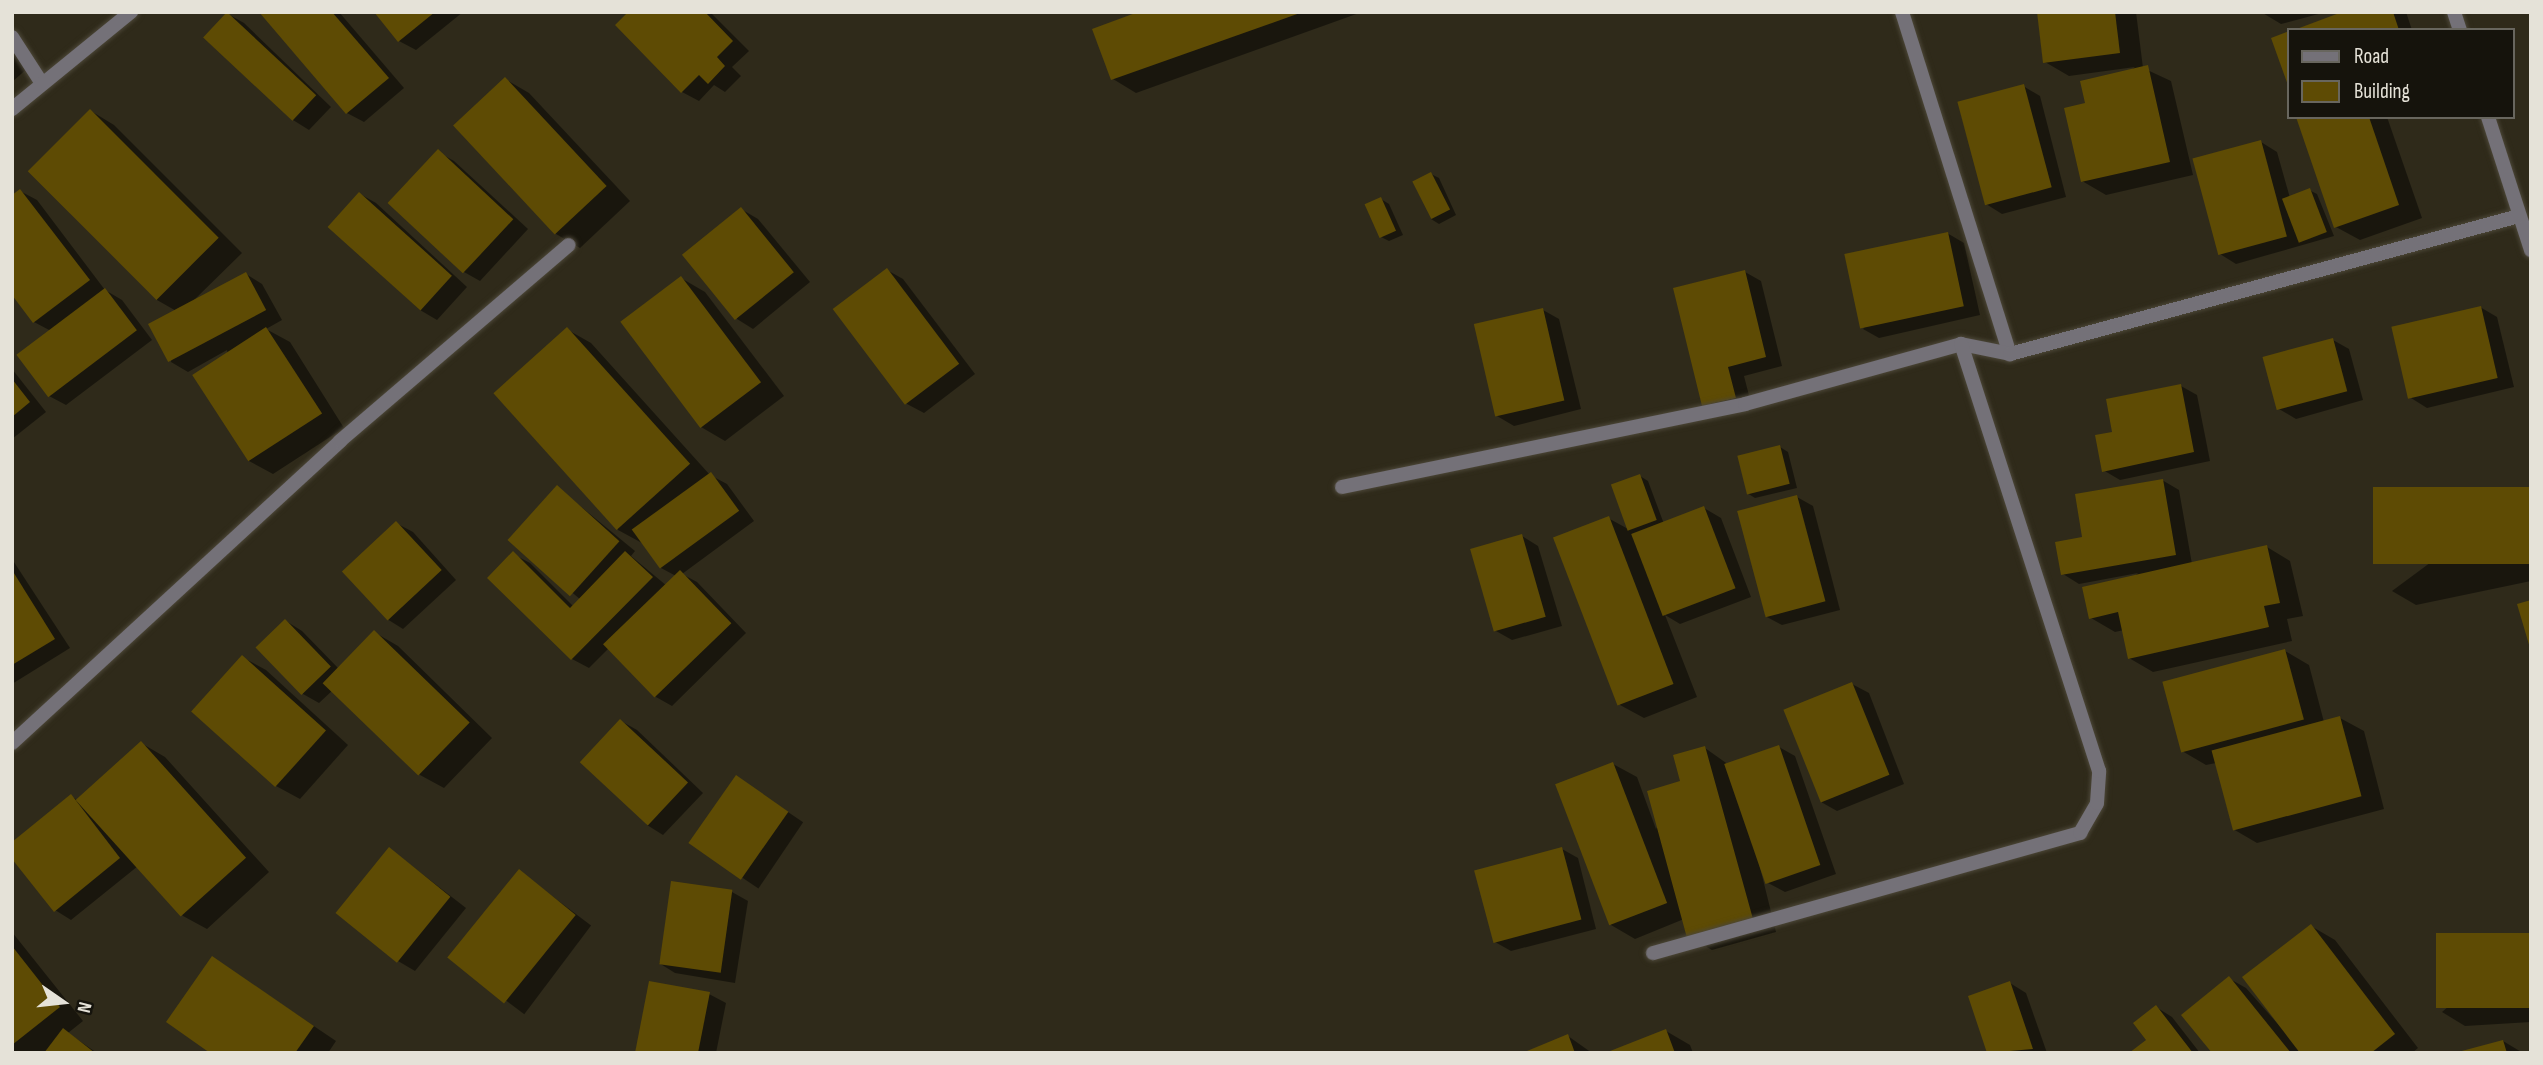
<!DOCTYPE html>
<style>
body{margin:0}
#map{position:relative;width:2543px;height:1065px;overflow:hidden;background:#2f2a1a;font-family:"Sofia Sans Condensed",sans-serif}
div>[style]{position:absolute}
.shadow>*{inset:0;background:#0007;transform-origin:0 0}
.building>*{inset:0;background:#5e4b04;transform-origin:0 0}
.roads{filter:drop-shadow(0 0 2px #4c4738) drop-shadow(0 0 2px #4c4738)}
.street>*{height:14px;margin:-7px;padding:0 7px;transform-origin:7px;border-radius:7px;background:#747178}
span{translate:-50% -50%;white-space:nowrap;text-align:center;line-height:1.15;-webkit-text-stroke:5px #15130c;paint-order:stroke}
.frame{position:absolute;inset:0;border:14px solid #e5e2d8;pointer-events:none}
.legend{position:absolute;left:2287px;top:28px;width:228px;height:91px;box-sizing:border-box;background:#15130c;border:2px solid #68665e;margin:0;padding:9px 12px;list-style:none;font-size:21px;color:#e5e2d8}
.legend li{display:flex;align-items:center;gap:14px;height:35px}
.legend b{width:35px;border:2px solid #68665e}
.north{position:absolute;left:28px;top:967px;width:70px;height:70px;-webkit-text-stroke:5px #15130c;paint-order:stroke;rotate:104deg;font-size:19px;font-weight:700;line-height:28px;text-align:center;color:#e5e2d8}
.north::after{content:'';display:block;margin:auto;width:24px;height:32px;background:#e5e2d8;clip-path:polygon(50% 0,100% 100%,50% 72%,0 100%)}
</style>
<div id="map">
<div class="shadow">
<i style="clip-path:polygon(261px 12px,339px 12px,404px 88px,364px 122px,347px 113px)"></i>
<i style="clip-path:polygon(376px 12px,463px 12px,416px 50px,399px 41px)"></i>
<i style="clip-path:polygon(630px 12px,710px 12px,749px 51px,732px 67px,741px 76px,725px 92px,714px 85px,699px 101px,682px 92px)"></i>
<i style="clip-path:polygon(1143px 12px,1362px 12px,1136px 93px,1113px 79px)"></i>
<i style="clip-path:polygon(2039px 12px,2136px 12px,2143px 68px,2171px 81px,2193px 175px,2106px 195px,2082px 181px,2087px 104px,2135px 67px,2069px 76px,2045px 62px)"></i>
<i style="clip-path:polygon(2261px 12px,2326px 12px,2281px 24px)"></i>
<i style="clip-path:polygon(2348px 12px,2406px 12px,2412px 30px,2299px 30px)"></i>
<i style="clip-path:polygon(228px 14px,244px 23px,331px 107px,309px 130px,293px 120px)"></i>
<i style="clip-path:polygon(12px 49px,29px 67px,12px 82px)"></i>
<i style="clip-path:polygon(505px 79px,529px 93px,630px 201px,580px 248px,556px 234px)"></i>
<i style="clip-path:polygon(2023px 86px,2040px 96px,2066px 197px,2002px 214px,1986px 204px)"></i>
<i style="clip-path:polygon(91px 111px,114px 125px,242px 253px,191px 303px,246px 274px,262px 284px,282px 320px,266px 329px,290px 342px,344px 428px,273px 474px,249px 461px,227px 350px,188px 372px,171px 362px,178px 312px,157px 300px)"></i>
<i style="clip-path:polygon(2298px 117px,2387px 117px,2422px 218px,2360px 240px,2336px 227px)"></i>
<i style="clip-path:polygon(2261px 142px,2277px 152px,2290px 198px,2309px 190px,2317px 194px,2334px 236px,2236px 264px,2220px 254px)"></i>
<i style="clip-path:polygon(438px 152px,454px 161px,528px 229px,480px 281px,464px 272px,391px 204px)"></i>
<i style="clip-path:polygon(1431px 174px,1439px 178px,1456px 215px,1439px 224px,1431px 219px)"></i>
<i style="clip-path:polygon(20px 191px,37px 200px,105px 290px,122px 300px,152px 340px,66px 405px,49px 396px,51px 331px,34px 322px)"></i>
<i style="clip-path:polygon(360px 194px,376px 203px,467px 287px,437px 320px,420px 310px,330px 227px)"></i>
<i style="clip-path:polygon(1381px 199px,1389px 204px,1403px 235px,1389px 241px,1381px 237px)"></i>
<i style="clip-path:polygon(741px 209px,758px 219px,810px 282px,753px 329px,737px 319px)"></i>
<i style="clip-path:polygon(1947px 233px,1964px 243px,1980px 315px,1879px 338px,1863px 329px)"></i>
<i style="clip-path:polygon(887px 270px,903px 279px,975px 374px,924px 413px,907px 404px,835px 309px)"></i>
<i style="clip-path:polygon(1745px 272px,1761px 281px,1782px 366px,1744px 376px,1752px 407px,1704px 405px)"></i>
<i style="clip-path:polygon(681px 278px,705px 292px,784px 396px,725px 441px,701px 427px)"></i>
<i style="clip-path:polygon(2480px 307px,2497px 317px,2514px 387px,2427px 408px,2411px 398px)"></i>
<i style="clip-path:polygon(1543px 310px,1559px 319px,1581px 409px,1514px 426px,1497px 416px)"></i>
<i style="clip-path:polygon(568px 330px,591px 343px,710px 475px,727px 484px,754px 521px,682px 574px,697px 582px,746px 633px,672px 706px,656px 697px,609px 648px,589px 668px,572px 659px,490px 578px,513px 554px,530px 563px,574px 607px,581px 600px,510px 540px,557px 487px,635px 551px,631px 556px,667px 586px,676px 576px,661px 568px,642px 543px,618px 530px)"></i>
<i style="clip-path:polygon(2333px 340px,2349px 349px,2363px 400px,2296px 419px,2279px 409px)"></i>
<i style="clip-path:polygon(12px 369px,46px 412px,12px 439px)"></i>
<i style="clip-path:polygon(2181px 386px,2197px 395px,2210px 461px,2120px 480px,2103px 470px,2114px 433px)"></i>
<i style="clip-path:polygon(1780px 447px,1788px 452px,1797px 488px,1755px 498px,1747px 493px)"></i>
<i style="clip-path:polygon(1640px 476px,1648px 481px,1664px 524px,1704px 508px,1721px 518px,1751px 597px,1680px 624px,1665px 615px,1697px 697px,1644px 718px,1620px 705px,1608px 518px,1630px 530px)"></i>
<i style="clip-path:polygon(2162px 480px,2179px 490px,2192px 564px,2267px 547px,2290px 561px,2303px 616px,2287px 619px,2292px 641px,2153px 672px,2129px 658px,2124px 630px,2115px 632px,2091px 618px,2138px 573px,2079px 584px,2063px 574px,2085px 538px)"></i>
<i style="clip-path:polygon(2531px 488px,2531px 581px,2416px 605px,2392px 591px)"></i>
<i style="clip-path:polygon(1797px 497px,1813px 506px,1840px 610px,1782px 625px,1765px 616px)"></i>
<i style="clip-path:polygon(396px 523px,413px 532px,456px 580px,403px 629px,387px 619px)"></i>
<i style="clip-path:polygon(1522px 536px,1538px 546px,1562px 626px,1512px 640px,1496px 631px)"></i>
<i style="clip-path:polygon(12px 559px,70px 648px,12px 684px)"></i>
<i style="clip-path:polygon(286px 621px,302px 631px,339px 669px,374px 632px,398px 646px,492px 738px,444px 788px,420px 775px,333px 690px,319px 703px,303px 694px)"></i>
<i style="clip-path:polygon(2285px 651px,2309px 665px,2324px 722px,2340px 718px,2364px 731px,2384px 809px,2257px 843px,2233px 829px,2216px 763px,2206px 765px,2182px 751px)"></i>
<i style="clip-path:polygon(242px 657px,266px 670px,348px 745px,300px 799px,276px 786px,193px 712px)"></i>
<i style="clip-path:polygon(1852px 684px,1869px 693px,1904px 784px,1837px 811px,1821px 802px)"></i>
<i style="clip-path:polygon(621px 721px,637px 730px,703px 793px,663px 835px,647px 825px)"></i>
<i style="clip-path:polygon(141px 743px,165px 757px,269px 872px,207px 929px,183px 916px,138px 866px,71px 920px,55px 910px,71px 796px,79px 801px)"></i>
<i style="clip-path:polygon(1779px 747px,1795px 756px,1836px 874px,1785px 892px,1768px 883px,1754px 843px,1776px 932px,1712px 950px,1688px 936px,1684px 919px,1635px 939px,1611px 925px,1613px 764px,1637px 777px,1656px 829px,1705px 748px,1729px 765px)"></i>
<i style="left:736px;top:777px;width:81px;height:80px;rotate:34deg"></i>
<i style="clip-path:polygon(390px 849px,466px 908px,415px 971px,398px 961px)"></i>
<i style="clip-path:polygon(1562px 849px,1578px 858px,1596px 929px,1511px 951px,1495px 942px)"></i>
<i style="left:520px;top:872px;width:89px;height:111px;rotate:37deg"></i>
<i style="clip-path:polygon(732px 892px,748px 901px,735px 983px,675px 973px,659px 963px)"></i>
<i style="clip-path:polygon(2311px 926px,2335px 940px,2418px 1048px,2412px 1053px,2214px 1053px,2230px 979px,2246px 988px,2299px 1048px)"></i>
<i style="clip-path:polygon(12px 932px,83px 1021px,68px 1033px,97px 1053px,12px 1053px)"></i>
<i style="clip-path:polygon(2531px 935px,2531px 1022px,2465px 1026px,2442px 1012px)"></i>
<i style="clip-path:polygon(213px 958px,336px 1041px,328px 1053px,213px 1053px)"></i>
<i style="clip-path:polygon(2010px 983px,2026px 993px,2047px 1053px,1989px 1053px)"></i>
<i style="clip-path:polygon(709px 994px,726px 1003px,716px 1053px,637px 1053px)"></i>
<i style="clip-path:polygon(2156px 1007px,2172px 1017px,2200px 1053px,2132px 1053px,2148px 1040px)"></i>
<i style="clip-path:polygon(1666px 1031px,1690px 1045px,1693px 1053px,1609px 1053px)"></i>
<i style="clip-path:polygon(1568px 1036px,1592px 1053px,1527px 1053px)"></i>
<i style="clip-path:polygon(2503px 1041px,2523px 1053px,2461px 1053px)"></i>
</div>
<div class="building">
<i style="left:227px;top:12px;width:122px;height:35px;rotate:43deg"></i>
<i style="clip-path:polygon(259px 12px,332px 12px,389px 78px,346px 114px)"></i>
<i style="clip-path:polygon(374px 12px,435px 12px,398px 42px)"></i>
<i style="clip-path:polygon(628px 12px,705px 12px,733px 41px,717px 57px,725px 66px,708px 84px,699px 75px,681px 93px,615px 25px)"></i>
<i style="clip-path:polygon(1138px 12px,1300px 12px,1300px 13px,1111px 80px,1092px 29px)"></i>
<i style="clip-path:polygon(2037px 12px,2115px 12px,2120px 53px,2043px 63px)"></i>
<i style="clip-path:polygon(2342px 12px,2393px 12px,2399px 30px,2294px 30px)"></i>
<i style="clip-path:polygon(2289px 31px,2289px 88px,2271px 38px)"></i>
<i style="clip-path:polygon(2148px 65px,2170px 162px,2081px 182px,2064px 108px,2085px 103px,2080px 81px)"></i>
<i style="left:505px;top:77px;width:149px;height:71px;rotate:47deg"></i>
<i style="left:2024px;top:84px;width:107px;height:69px;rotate:75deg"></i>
<i style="left:90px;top:109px;width:182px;height:88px;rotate:45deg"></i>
<i style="clip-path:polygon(2296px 117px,2369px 117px,2399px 205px,2334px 228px)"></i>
<i style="left:2261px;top:140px;width:100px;height:71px;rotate:75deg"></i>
<i style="left:438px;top:149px;width:103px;height:74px;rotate:43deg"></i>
<i style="left:1431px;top:172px;width:42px;height:21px;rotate:63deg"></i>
<i style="left:2310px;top:188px;width:47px;height:30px;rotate:69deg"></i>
<i style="clip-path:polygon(20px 189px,90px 280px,33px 323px,12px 295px,12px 195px)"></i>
<i style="left:359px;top:192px;width:125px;height:47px;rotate:42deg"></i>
<i style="left:1381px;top:197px;width:37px;height:18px;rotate:66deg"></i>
<i style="left:741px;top:207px;width:84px;height:76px;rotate:51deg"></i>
<i style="left:1948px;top:232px;width:76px;height:106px;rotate:78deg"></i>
<i style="left:887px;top:268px;width:120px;height:68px;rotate:53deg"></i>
<i style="clip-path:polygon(1745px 270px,1766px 357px,1728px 367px,1736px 398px,1702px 406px,1673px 288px)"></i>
<i style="left:246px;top:272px;width:43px;height:111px;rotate:62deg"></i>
<i style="left:681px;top:276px;width:133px;height:76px;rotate:53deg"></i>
<i style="left:105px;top:288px;width:53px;height:111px;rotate:53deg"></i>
<i style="left:2481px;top:306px;width:74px;height:92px;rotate:77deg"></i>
<i style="left:1543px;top:308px;width:95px;height:71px;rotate:77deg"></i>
<i style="left:266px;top:327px;width:103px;height:88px;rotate:57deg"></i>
<i style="left:567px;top:327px;width:184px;height:99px;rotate:48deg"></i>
<i style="left:2333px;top:338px;width:55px;height:73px;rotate:75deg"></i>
<i style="clip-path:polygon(12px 379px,30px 402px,12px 417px)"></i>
<i style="clip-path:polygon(2181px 384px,2194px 452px,2102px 472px,2095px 435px,2112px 432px,2106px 399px)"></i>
<i style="left:1780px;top:445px;width:40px;height:44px;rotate:76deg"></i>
<i style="left:711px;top:472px;width:48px;height:98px;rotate:54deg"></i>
<i style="left:1640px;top:474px;width:49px;height:31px;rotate:70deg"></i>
<i style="clip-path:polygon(2163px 479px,2176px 555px,2061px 575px,2055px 542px,2082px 537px,2075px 494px)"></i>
<i style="left:557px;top:485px;width:84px;height:74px;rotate:42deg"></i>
<i style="left:2531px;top:487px;width:77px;height:158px;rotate:90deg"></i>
<i style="left:1797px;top:495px;width:110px;height:62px;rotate:75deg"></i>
<i style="left:1704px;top:506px;width:88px;height:78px;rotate:69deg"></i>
<i style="left:1609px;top:516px;width:180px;height:60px;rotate:69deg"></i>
<i style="left:396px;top:521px;width:67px;height:74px;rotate:47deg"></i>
<i style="left:1522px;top:534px;width:86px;height:54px;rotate:74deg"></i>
<i style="clip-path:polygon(2267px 545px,2280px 603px,2264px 606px,2269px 627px,2128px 659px,2118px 612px,2089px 619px,2082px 587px)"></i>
<i style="clip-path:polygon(513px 551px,570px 608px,625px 551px,653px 577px,571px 660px,487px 578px)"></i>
<i style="clip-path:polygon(12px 570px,55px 639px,12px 665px)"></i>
<i style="left:680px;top:570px;width:74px;height:107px;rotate:46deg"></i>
<i style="clip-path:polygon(2531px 600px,2531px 648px,2530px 648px,2517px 604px)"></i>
<i style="left:285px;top:619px;width:66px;height:41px;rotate:46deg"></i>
<i style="left:374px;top:630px;width:133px;height:74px;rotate:44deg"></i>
<i style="left:2285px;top:649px;width:73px;height:127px;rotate:75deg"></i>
<i style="left:242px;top:655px;width:113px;height:76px;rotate:42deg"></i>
<i style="left:1852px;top:682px;width:100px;height:74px;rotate:68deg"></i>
<i style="left:2340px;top:716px;width:83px;height:133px;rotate:75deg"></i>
<i style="left:620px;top:719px;width:93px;height:59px;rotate:43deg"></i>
<i style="left:141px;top:741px;width:157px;height:88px;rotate:48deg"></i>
<i style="left:1779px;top:745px;width:127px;height:58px;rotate:71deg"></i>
<i style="clip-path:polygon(1705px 746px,1753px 919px,1687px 938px,1647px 791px,1680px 781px,1673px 755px)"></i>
<i style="left:1613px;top:762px;width:151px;height:62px;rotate:69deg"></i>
<i style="left:736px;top:775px;width:64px;height:83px;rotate:35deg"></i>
<i style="clip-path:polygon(71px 794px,120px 858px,54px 912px,12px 859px,12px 842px)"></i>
<i style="left:389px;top:847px;width:79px;height:85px;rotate:39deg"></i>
<i style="left:1562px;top:847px;width:75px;height:91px;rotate:75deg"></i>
<i style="left:519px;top:869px;width:73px;height:114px;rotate:39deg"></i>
<i style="left:671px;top:881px;width:62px;height:84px;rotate:8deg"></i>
<i style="clip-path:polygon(2311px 924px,2395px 1034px,2371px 1053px,2300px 1053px,2242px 977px)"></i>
<i style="left:2531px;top:933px;width:75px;height:95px;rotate:90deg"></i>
<i style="clip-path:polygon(12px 946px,60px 1007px,12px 1045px)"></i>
<i style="clip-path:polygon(212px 956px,314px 1026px,295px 1053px,210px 1053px,166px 1022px)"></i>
<i style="clip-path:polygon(2229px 976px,2291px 1053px,2212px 1053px,2181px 1015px)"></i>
<i style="clip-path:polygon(649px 981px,710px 992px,698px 1053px,635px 1053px)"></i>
<i style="clip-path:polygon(2010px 981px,2033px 1049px,1987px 1053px,1968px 996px)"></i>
<i style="clip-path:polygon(2156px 1005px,2193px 1053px,2129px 1053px,2146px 1040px,2133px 1023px)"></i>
<i style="clip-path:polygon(63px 1028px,95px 1053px,44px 1053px)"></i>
<i style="clip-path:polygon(1666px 1029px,1675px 1053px,1605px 1053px)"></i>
<i style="clip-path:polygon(1568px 1034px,1575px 1053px,1522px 1053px)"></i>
<i style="clip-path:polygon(2503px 1040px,2507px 1053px,2458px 1053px,2458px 1052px)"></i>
</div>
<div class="roads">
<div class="street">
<i style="left:1902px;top:12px;width:359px;rotate:72.5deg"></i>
<i style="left:2454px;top:12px;width:19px;rotate:72deg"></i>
<i style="left:12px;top:37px;width:54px;rotate:57.2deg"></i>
<i style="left:12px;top:109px;width:154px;rotate:-39.2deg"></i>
<i style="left:2488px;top:117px;width:140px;rotate:72.1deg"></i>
<i style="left:1342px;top:487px;width:411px;rotate:-11.6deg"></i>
<i style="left:1745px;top:404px;width:224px;rotate:-15.5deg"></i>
<i style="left:1961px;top:344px;width:50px;rotate:11.5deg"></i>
<i style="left:2010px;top:354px;width:527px;rotate:-15.17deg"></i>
<i style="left:12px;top:743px;width:446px;rotate:-42.6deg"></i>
<i style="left:340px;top:441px;width:301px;rotate:-40.6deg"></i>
<i style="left:1653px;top:953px;width:444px;rotate:-15.7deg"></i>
<i style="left:2080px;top:833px;width:34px;rotate:-60deg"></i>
<i style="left:2097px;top:803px;width:32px;rotate:-86deg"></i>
<i style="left:2099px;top:771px;width:449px;rotate:-107.9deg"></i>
</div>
</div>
<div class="frame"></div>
<ul class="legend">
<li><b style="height:9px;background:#747178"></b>Road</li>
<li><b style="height:19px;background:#5e4b04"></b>Building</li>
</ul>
<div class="north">N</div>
</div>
